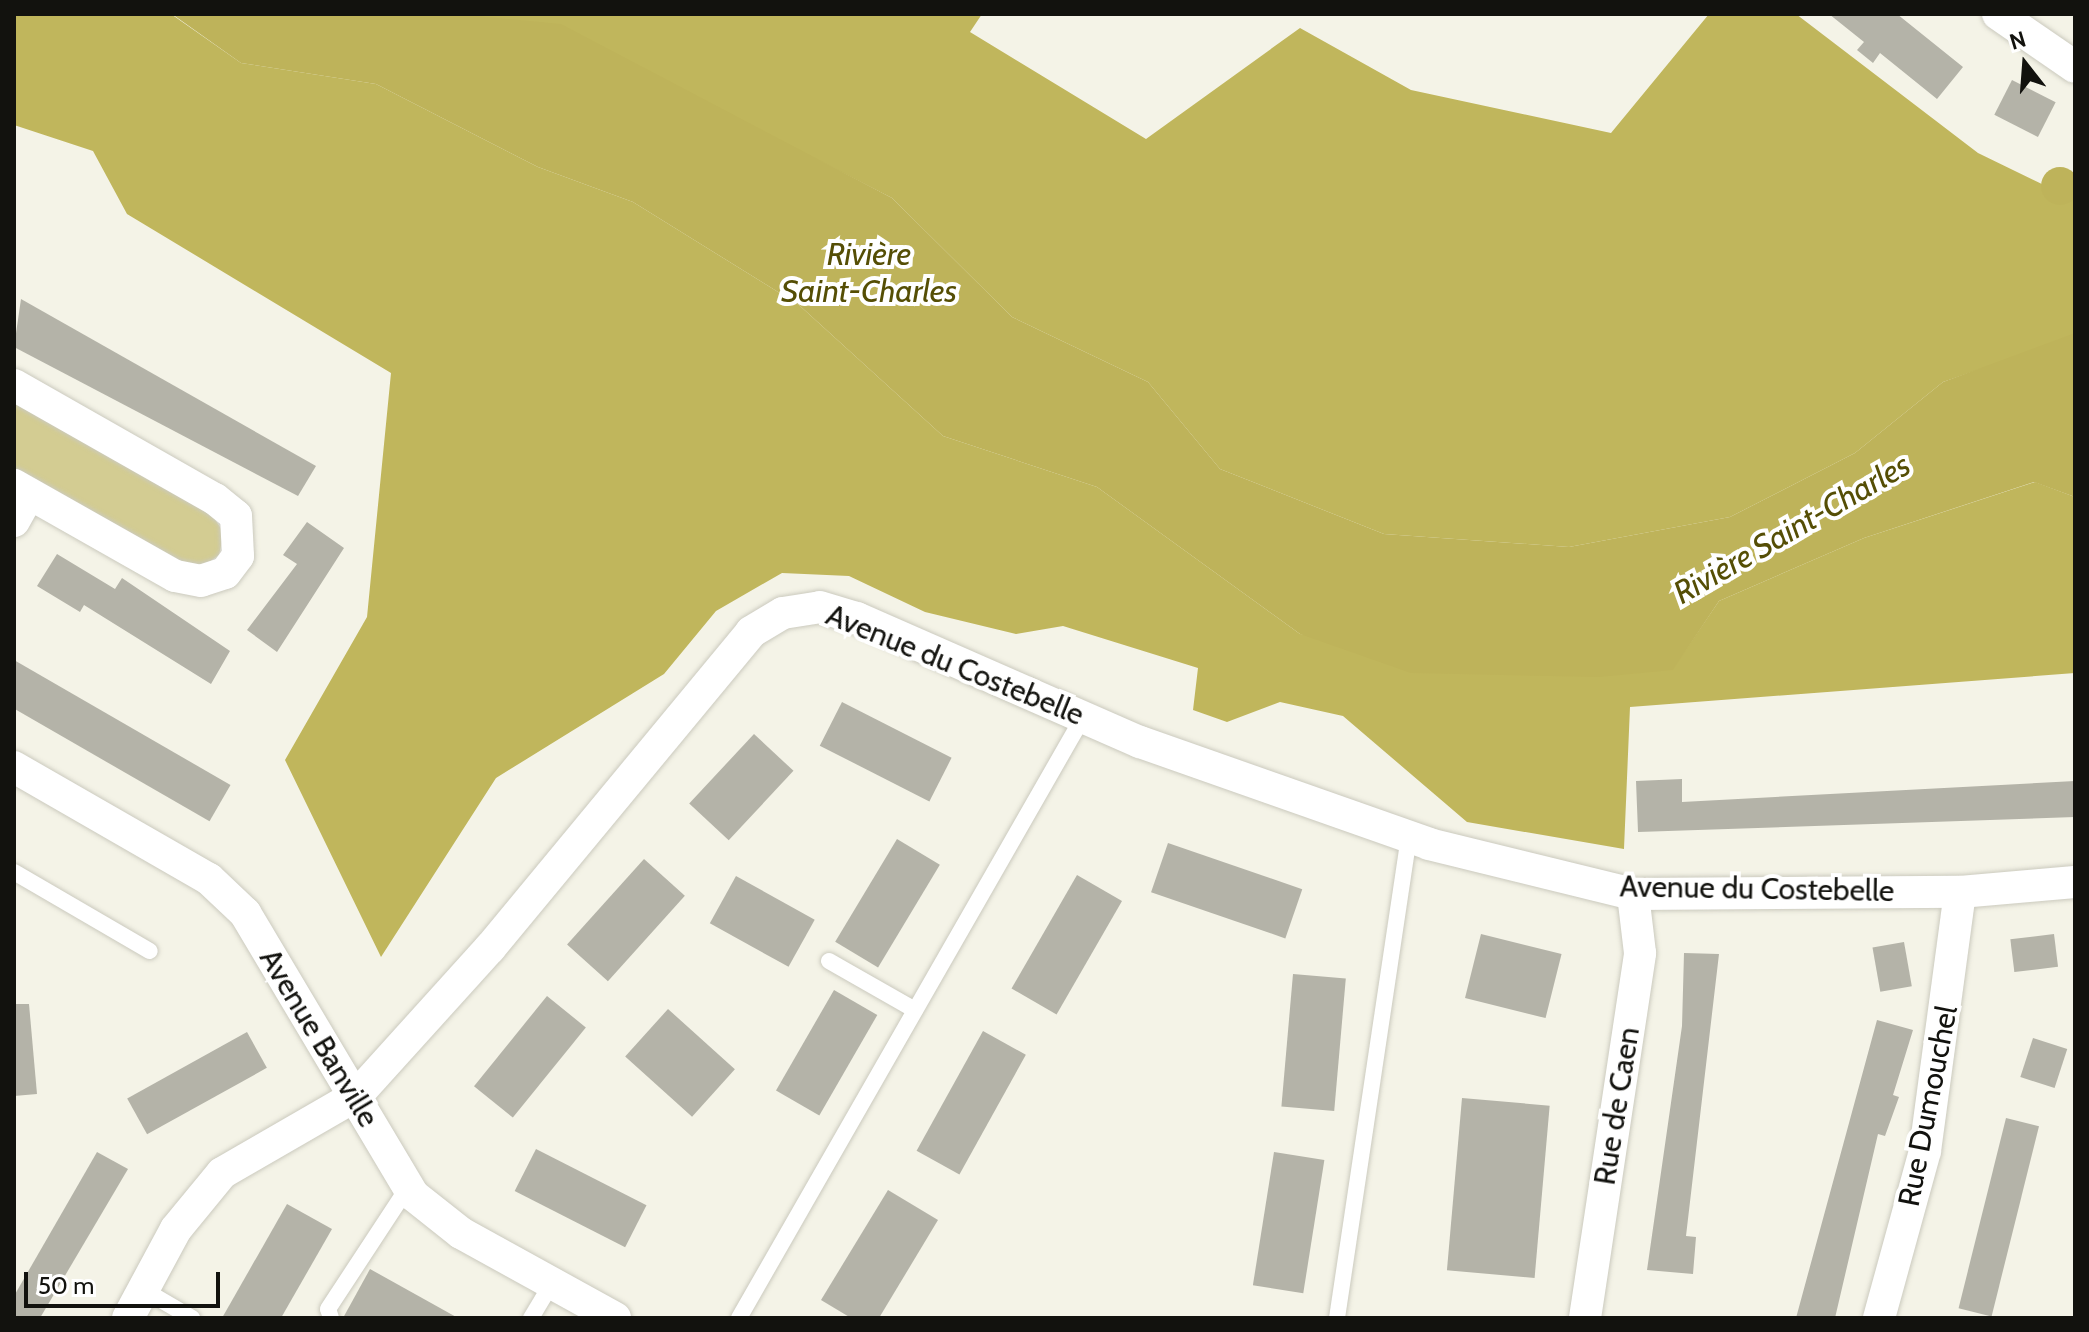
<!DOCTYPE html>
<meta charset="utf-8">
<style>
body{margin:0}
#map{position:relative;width:2089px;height:1332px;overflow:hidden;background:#f4f3e7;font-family:Cabin,sans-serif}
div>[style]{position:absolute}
.green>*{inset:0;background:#d3cc92}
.forest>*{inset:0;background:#c0b65c}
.water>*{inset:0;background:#beb35a}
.round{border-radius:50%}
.building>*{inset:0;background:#b4b3a8;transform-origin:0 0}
.roads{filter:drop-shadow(0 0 2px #cbcabe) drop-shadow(0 0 2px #cbcabe)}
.lane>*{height:16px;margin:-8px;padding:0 8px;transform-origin:8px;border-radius:8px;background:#fff}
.street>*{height:32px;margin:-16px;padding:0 16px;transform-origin:16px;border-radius:16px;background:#fff}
span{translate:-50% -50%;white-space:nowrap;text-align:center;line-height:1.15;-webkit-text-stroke:8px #fff;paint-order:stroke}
.street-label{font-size:30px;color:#12120e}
.water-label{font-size:32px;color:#554e05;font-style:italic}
.frame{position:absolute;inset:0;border:16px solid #12120e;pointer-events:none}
.north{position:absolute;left:1985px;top:24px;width:80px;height:80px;-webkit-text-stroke:6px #fff;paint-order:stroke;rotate:343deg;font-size:22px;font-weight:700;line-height:32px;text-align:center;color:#12120e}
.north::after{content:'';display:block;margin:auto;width:28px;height:36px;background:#12120e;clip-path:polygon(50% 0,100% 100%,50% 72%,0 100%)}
.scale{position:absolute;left:24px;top:1272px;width:196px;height:36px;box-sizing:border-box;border:4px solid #12120e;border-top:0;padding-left:10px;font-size:24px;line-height:28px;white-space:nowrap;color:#12120e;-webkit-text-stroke:6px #fff;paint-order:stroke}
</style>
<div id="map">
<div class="green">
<i style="clip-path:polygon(14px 403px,212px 515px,224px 533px,219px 555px,202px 567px,180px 563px,14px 469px)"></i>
</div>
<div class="forest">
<i style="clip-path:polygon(14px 14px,171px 14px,241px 63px,376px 84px,538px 167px,633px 202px,799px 305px,943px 436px,1097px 487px,1300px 634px,1672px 670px,1719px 601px,1864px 538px,2035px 482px,2075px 497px,2075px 673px,1630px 707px,1624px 849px,1467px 822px,1343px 716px,1280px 702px,1227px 722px,1193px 710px,1198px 668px,1063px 626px,1016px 634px,925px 612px,849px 576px,782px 573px,716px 611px,664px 674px,496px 778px,381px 957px,285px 760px,367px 617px,391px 373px,127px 214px,93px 151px,14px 125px)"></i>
<i style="clip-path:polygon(455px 14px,982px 14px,970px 32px,1146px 139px,1300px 28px,1411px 90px,1611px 133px,1709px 14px,1796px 14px,1978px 153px,2075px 200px,2075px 336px,1943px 382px,1855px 453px,1730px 517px,1569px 547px,1384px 534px,1220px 469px,1148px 382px,1012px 317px,892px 198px,775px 138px)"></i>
</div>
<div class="water">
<i style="clip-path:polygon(172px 14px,455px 14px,561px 24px,892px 198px,1012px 317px,1148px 382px,1220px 469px,1384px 534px,1569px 547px,1730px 517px,1855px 453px,1943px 382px,2075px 333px,2075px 497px,2034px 482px,1864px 538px,1719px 601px,1673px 670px,1599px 677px,1411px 673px,1300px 634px,1097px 487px,943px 436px,799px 305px,633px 202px,538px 167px,376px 84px,241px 63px)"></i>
<i class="round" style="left:2041px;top:167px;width:38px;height:38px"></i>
</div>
<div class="building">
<i style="clip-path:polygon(1829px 14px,1897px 14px,1963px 67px,1937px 99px,1880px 53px,1873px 63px,1857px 50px,1864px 42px)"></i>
<i style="left:2012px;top:80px;width:49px;height:39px;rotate:27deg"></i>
<i style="clip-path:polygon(21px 299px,316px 466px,298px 496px,14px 347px)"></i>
<i style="clip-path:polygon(307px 522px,344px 548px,277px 652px,247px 630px,297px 564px,283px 555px)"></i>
<i style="clip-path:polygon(57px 554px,115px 589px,122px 578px,230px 651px,211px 684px,84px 605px,80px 612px,37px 586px)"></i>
<i style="left:14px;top:660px;width:250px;height:42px;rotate:30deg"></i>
<i style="left:842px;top:702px;width:123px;height:49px;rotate:27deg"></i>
<i style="left:754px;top:734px;width:54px;height:95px;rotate:43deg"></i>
<i style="clip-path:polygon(1682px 779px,1682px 802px,2075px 781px,2075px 817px,1638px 832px,1636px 781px)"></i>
<i style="left:897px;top:839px;width:50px;height:120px;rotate:31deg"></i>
<i style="left:1168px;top:843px;width:142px;height:52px;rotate:19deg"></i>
<i style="left:644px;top:859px;width:55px;height:115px;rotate:42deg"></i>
<i style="left:1077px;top:875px;width:52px;height:131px;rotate:30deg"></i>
<i style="left:736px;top:876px;width:90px;height:54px;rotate:29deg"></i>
<i style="left:1481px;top:934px;width:83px;height:66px;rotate:14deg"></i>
<i style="left:2054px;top:934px;width:33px;height:44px;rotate:83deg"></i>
<i style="left:1904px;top:942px;width:45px;height:32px;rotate:80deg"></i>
<i style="clip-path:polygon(1684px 953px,1719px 954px,1686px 1236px,1696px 1237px,1693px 1274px,1647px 1270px,1682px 1026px)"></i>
<i style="left:1293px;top:974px;width:53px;height:133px;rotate:5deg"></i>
<i style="left:834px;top:990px;width:50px;height:116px;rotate:30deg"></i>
<i style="left:547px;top:996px;width:50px;height:116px;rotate:39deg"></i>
<i style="clip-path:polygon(14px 1004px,29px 1004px,37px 1094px,14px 1096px)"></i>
<i style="left:668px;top:1009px;width:90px;height:64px;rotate:42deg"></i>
<i style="clip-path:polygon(1877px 1020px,1913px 1030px,1893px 1095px,1899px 1097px,1885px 1136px,1878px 1134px,1835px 1318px,1796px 1318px)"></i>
<i style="left:983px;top:1031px;width:49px;height:137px;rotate:29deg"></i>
<i style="left:247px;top:1032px;width:41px;height:137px;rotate:61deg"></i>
<i style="left:2033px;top:1038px;width:36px;height:41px;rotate:18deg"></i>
<i style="left:1462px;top:1098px;width:88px;height:173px;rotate:5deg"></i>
<i style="left:2006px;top:1118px;width:34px;height:196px;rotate:14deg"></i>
<i style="left:536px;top:1149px;width:124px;height:47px;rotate:27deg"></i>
<i style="clip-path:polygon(97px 1152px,128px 1169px,40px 1318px,14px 1318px,14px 1296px)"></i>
<i style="left:1274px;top:1152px;width:51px;height:135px;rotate:9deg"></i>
<i style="clip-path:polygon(888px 1190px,938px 1220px,879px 1318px,851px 1318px,821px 1300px)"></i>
<i style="clip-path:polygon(287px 1204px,332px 1229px,281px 1318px,222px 1318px)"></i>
<i style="clip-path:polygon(370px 1269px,458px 1318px,343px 1318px)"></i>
</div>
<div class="roads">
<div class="lane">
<i style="left:14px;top:872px;width:157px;rotate:30.2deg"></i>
<i style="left:829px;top:961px;width:99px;rotate:29.7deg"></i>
<i style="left:144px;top:1290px;width:56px;rotate:30.3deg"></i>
<i style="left:331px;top:1318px;width:9px;rotate:-108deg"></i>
<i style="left:328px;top:1309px;width:146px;rotate:-56.7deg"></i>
<i style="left:531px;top:1318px;width:41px;rotate:-59deg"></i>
<i style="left:739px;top:1318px;width:692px;rotate:-60.21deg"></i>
<i style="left:1337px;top:1318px;width:486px;rotate:-81.5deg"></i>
</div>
<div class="street">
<i style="left:1998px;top:14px;width:93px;rotate:34.5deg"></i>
<i style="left:14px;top:385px;width:231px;rotate:29.6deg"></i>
<i style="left:215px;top:499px;width:27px;rotate:39deg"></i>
<i style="left:236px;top:516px;width:40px;rotate:87.1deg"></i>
<i style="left:238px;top:556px;width:21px;rotate:127deg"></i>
<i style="left:225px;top:573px;width:25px;rotate:162deg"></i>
<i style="left:201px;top:581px;width:26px;rotate:-169deg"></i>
<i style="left:175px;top:576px;width:185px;rotate:-150.5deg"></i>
<i style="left:14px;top:521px;width:31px;rotate:-61deg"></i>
<i style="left:14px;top:767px;width:225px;rotate:29.9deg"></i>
<i style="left:209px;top:879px;width:50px;rotate:43.4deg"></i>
<i style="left:245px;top:913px;width:328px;rotate:59.2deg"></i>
<i style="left:413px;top:1195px;width:61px;rotate:38.4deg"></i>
<i style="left:461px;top:1233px;width:176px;rotate:28.9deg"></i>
<i style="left:128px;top:1318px;width:101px;rotate:-61.7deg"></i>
<i style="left:176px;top:1229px;width:72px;rotate:-50.6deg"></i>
<i style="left:222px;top:1173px;width:156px;rotate:-30deg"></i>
<i style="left:357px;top:1095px;width:198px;rotate:-47.9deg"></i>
<i style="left:490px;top:948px;width:410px;rotate:-50.4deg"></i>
<i style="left:751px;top:632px;width:37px;rotate:-31deg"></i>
<i style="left:783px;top:613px;width:37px;rotate:-9deg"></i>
<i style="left:820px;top:607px;width:39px;rotate:17deg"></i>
<i style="left:857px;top:618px;width:309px;rotate:23.7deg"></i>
<i style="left:1140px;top:742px;width:306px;rotate:19.4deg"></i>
<i style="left:1429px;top:844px;width:210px;rotate:13.8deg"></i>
<i style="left:1633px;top:894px;width:327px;rotate:-0.4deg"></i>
<i style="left:1960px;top:892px;width:115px;rotate:-5deg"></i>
<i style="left:1585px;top:1318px;width:369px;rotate:-81.4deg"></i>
<i style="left:1640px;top:953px;width:59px;rotate:-96.8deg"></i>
<i style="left:1879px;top:1318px;width:173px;rotate:-74.6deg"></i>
<i style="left:1925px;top:1151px;width:261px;rotate:-82.3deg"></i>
</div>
</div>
<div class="street-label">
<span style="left:955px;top:665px;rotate:22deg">Avenue du Costebelle</span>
<span style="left:1757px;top:889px;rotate:1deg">Avenue du Costebelle</span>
<span style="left:319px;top:1038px;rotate:59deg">Avenue Banville</span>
<span style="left:1617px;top:1106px;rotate:-81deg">Rue de Caen</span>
<span style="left:1928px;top:1106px;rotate:-79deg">Rue Dumouchel</span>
</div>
<div class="water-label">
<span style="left:869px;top:273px">Rivière<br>Saint-Charles</span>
<span style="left:1792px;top:529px;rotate:-30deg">Rivière Saint-Charles</span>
</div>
<div class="frame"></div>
<div class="north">N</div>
<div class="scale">50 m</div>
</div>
